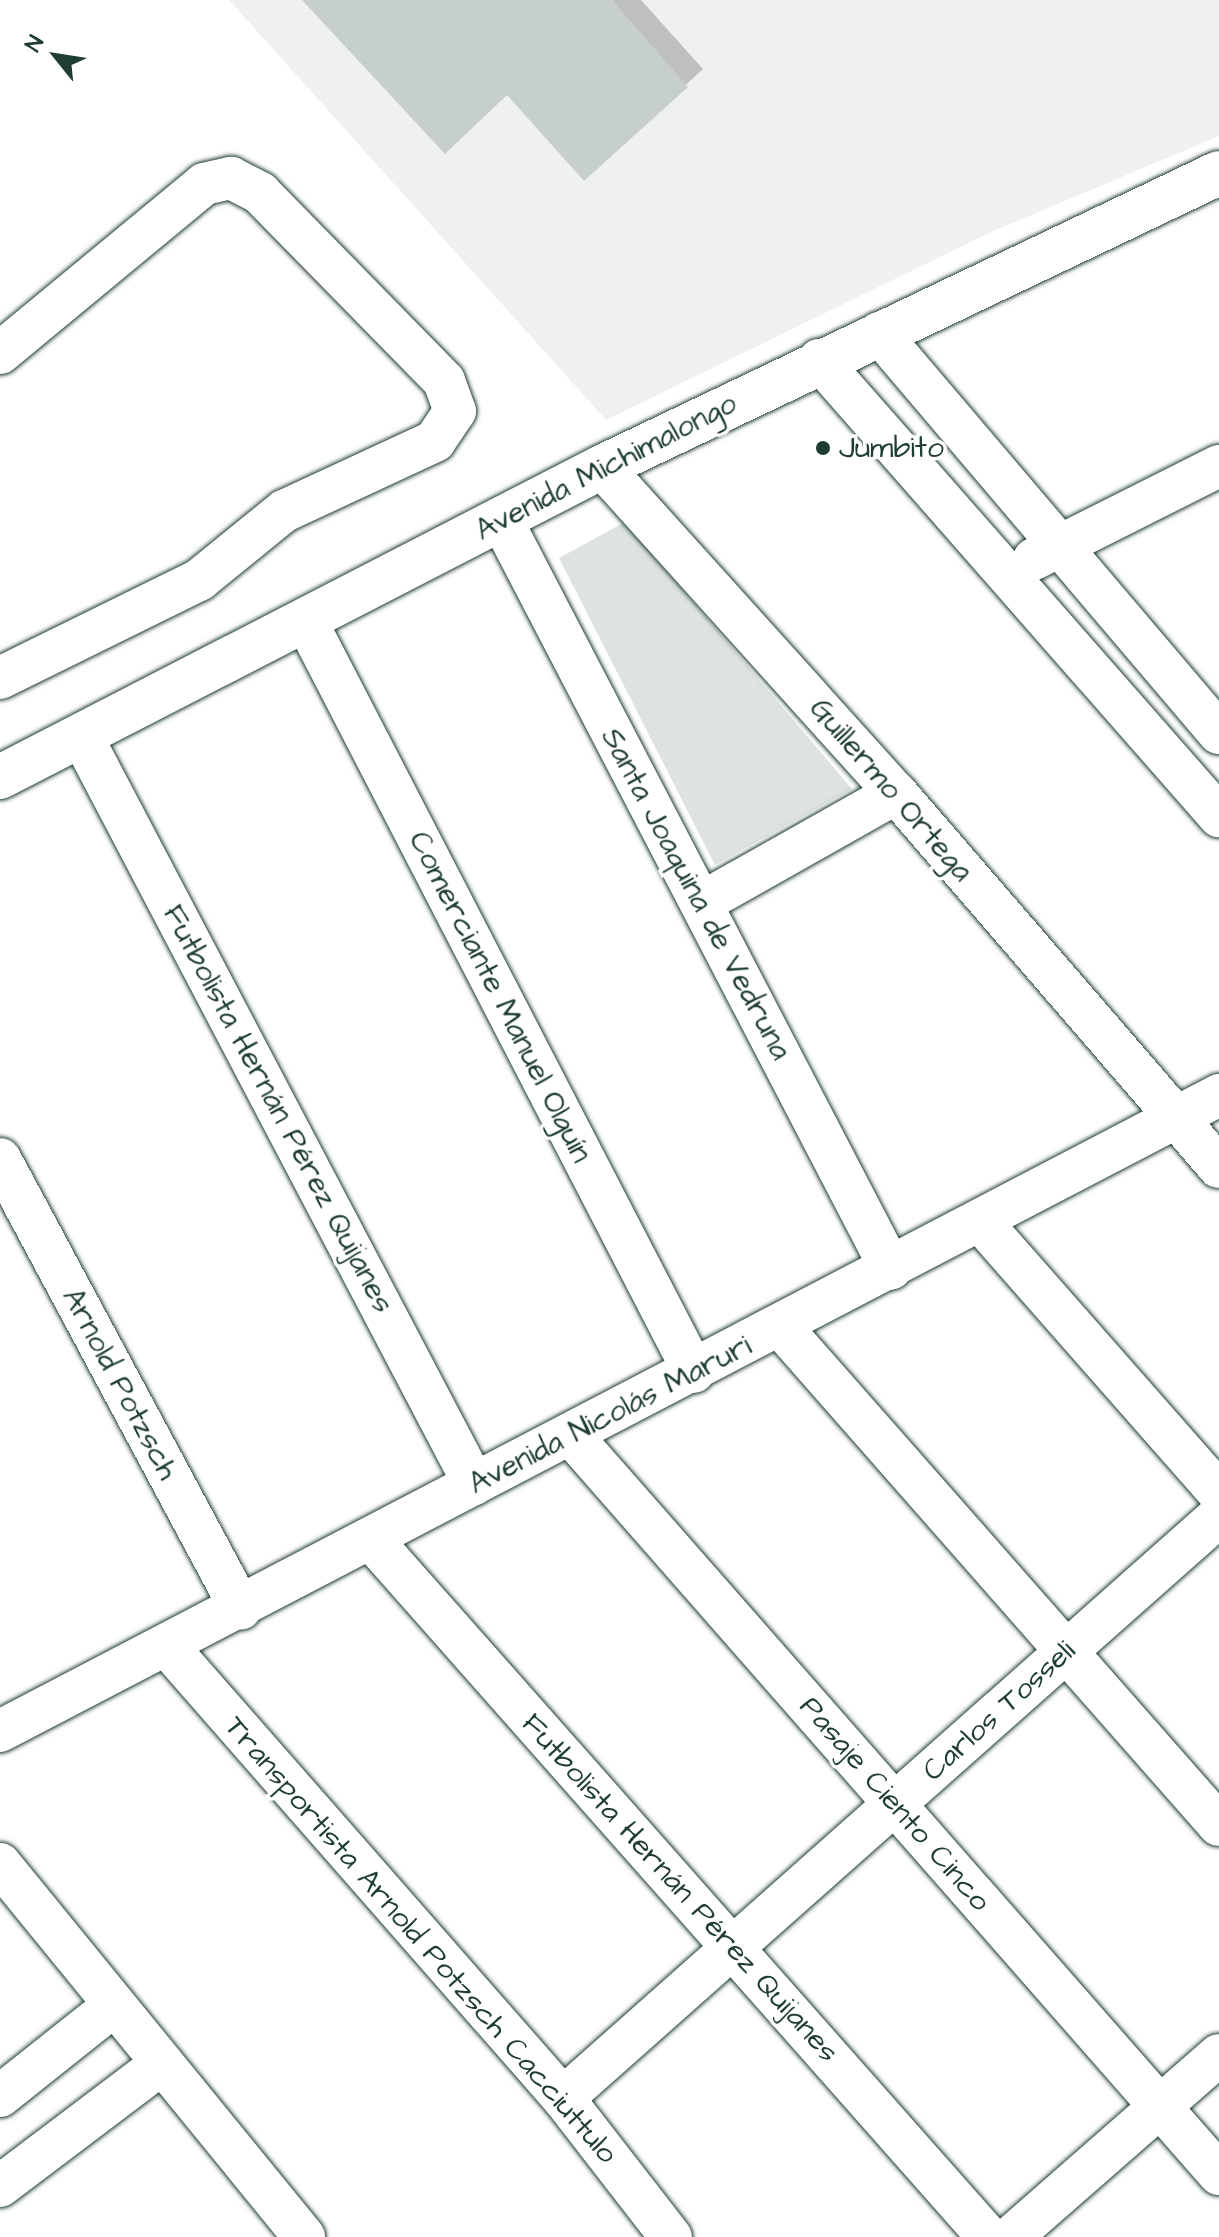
<!DOCTYPE html>
<meta charset="utf-8">
<style>
body{margin:0}
#map{position:relative;width:1219px;height:2237px;overflow:hidden;background:#fff;font-family:"Architects Daughter",sans-serif}
div>[style]{position:absolute}
.built>*{inset:0;background:#eef1f0}
.green>*{inset:0;background:#dee3e2}
.shadow>*{inset:0;background:#0003}
.building>*{inset:0;background:#c7cfcc}
.roads{filter:drop-shadow(0 0 2px #1f3d34) drop-shadow(0 0 2px #1f3d34)}
.minor>*{height:42px;margin:-21px;padding:0 21px;transform-origin:21px;border-radius:21px;background:#fff}
.major>*{height:44px;margin:-22px;padding:0 22px;transform-origin:22px;border-radius:22px;background:#fff}
.dots>*{width:22px;height:22px;translate:-50% -50%;box-sizing:border-box;border:4px solid #fff;border-radius:50%}
span{translate:-50% -50%;white-space:nowrap;text-align:center;line-height:1.15;-webkit-text-stroke:7px #fff;paint-order:stroke}
.poi-label{font-size:30px;color:#1f3d34}
.left{translate:0 -50%;text-align:left}
.street-label{font-size:30px;color:#1f3d34}
.north{position:absolute;left:16px;top:16px;width:80px;height:80px;-webkit-text-stroke:6px #fff;paint-order:stroke;rotate:300deg;font-size:22px;font-weight:700;line-height:32px;text-align:center;color:#1f3d34}
.north::after{content:'';display:block;margin:auto;width:28px;height:36px;background:#1f3d34;clip-path:polygon(50% 0,100% 100%,50% 72%,0 100%)}
</style>
<div id="map">
<div class="built">
<i style="clip-path:polygon(229px 0,1219px 0,1219px 136px,991px 232px,606px 420px)"></i>
</div>
<div class="green">
<i style="clip-path:polygon(625px 522px,852px 789px,715px 865px,559px 558px)"></i>
</div>
<div class="shadow">
<i style="clip-path:polygon(304px 0,605px 0,547px 60px,614px 0,641px 0,703px 69px,584px 178px,509px 96px,514px 86px,445px 151px)"></i>
</div>
<div class="building">
<i style="clip-path:polygon(302px 0,612px 0,688px 87px,584px 181px,507px 95px,445px 154px)"></i>
</div>
<div class="roads">
<div class="minor">
<i style="left:879px;top:333px;width:525px;rotate:49.64deg"></i>
<i style="left:0;top:353px;width:265px;rotate:-39.6deg"></i>
<i style="left:204px;top:184px;width:28px;rotate:-13deg"></i>
<i style="left:231px;top:178px;width:33px;rotate:27deg"></i>
<i style="left:260px;top:193px;width:263px;rotate:45.6deg"></i>
<i style="left:444px;top:381px;width:32px;rotate:70deg"></i>
<i style="left:455px;top:411px;width:36px;rotate:124deg"></i>
<i style="left:435px;top:441px;width:166px;rotate:155.1deg"></i>
<i style="left:284px;top:511px;width:109px;rotate:140.9deg"></i>
<i style="left:199px;top:580px;width:222px;rotate:153.8deg"></i>
<i style="left:819px;top:360px;width:607px;rotate:48.74deg"></i>
<i style="left:602px;top:467px;width:439px;rotate:48deg"></i>
<i style="left:896px;top:793px;width:494px;rotate:49.2deg"></i>
<i style="left:501px;top:519px;width:845px;rotate:62.53deg"></i>
<i style="left:1034px;top:559px;width:207px;rotate:-26.7deg"></i>
<i style="left:306px;top:621px;width:845px;rotate:62.68deg"></i>
<i style="left:81px;top:735px;width:846px;rotate:62.31deg"></i>
<i style="left:701px;top:903px;width:224px;rotate:-29.4deg"></i>
<i style="left:0;top:1159px;width:510px;rotate:61.83deg"></i>
<i style="left:981px;top:1222px;width:361px;rotate:48.7deg"></i>
<i style="left:781px;top:1327px;width:663px;rotate:48.67deg"></i>
<i style="left:571px;top:1435px;width:983px;rotate:48.75deg"></i>
<i style="left:371px;top:1539px;width:932px;rotate:48.52deg"></i>
<i style="left:167px;top:1646px;width:601px;rotate:48.78deg"></i>
<i style="left:563px;top:2098px;width:176px;rotate:52.2deg"></i>
<i style="left:0;top:1731px;width:1375px;rotate:-27.55deg"></i>
<i style="left:0;top:1864px;width:481px;rotate:50.8deg"></i>
<i style="left:0;top:2096px;width:144px;rotate:-38.5deg"></i>
<i style="left:563px;top:2098px;width:877px;rotate:-41.58deg"></i>
<i style="left:0;top:2186px;width:201px;rotate:-37.1deg"></i>
<i style="left:1011px;top:2237px;width:276px;rotate:-41.2deg"></i>
</div>
<div class="major">
<i style="left:0;top:777px;width:677px;rotate:-27.25deg"></i>
<i style="left:602px;top:467px;width:683px;rotate:-25.48deg"></i>
</div>
</div>
<div class="dots">
<i style="left:823px;top:448px;background:#1f3d34"></i>
</div>
<div class="poi-label">
<span class="left" style="left:839px;top:448px">Jumbito</span>
</div>
<div class="street-label">
<span style="left:606px;top:467px;rotate:-27deg">Avenida Michimalongo</span>
<span style="left:891px;top:790px;rotate:49deg">Guillermo Ortega</span>
<span style="left:696px;top:894px;rotate:62deg">Santa Joaquina de Vedruna</span>
<span style="left:500px;top:997px;rotate:63deg">Comerciante Manuel Olguín</span>
<span style="left:278px;top:1109px;rotate:62deg">Futbolista Hernán Pérez Quijanes</span>
<span style="left:120px;top:1384px;rotate:62deg">Arnold Potzsch</span>
<span style="left:610px;top:1415px;rotate:-27deg">Avenida Nicolás Maruri</span>
<span style="left:999px;top:1711px;rotate:-42deg">Carlos Tosseli</span>
<span style="left:895px;top:1804px;rotate:49deg">Pasaje Ciento Cinco</span>
<span style="left:680px;top:1888px;rotate:48deg">Futbolista Hernán Pérez Quijanes</span>
<span style="left:421px;top:1940px;rotate:49deg">Transportista Arnold Potzsch Cacciuttulo</span>
</div>
<div class="north">N</div>
</div>
